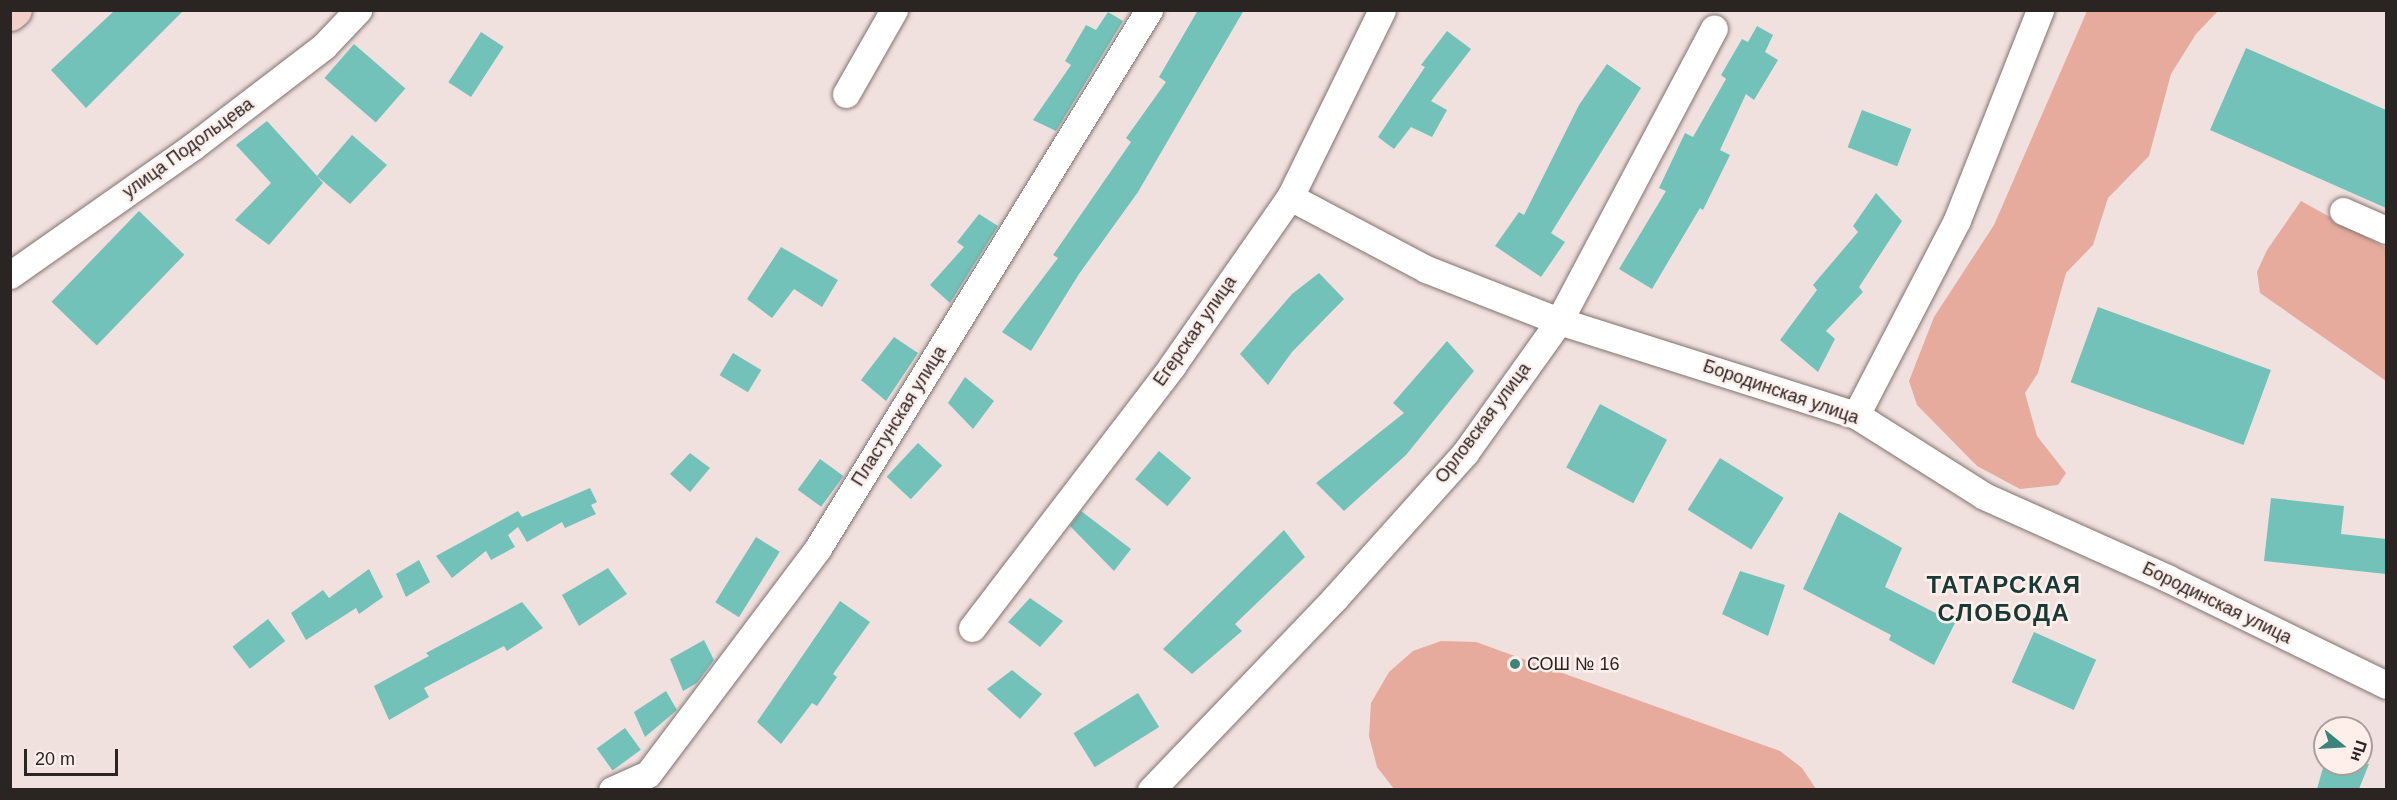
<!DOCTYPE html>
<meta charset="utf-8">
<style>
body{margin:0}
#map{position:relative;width:2397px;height:800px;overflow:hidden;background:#f1e1de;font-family:Helvetica,sans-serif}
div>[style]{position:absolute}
.green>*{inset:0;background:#e6ab9d}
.building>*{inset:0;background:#73c2b9;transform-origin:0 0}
.roads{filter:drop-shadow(0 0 2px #80736f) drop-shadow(0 0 2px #80736f)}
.street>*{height:27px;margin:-13.5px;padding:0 13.5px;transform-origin:13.5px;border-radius:13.5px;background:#fff}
.secondary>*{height:33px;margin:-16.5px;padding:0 16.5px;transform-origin:16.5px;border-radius:16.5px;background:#f2d0c9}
.dots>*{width:16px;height:16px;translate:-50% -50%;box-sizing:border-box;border:3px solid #feefeb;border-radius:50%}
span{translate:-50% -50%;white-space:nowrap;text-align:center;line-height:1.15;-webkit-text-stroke:5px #feefeb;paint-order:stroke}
.street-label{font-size:18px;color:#2a2423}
.poi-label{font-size:18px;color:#2a2423}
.left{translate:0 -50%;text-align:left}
.district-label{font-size:24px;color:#183936;font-weight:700;letter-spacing:1.5px}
.frame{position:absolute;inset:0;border:12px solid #2a2423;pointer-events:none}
.north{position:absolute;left:2313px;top:716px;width:60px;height:60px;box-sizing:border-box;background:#feefeb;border:2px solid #a99e9b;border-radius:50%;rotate:108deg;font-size:16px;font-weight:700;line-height:24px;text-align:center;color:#2a2423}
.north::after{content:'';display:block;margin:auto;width:21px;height:27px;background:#3c837b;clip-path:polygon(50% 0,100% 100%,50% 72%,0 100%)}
.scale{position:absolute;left:24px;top:749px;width:94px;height:27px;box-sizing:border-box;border:3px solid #2a2423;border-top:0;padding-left:8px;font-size:18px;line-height:21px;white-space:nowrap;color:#2a2423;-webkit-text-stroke:4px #feefeb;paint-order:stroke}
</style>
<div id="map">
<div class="green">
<i style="clip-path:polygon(2087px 11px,2218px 11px,2196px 34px,2171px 74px,2149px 156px,2108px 198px,2093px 245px,2066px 273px,2038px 373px,2025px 393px,2037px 436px,2066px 473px,2058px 485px,2020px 489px,1977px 466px,1917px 405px,1909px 381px,1934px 317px,1994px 225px)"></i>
<i style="clip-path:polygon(2301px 201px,2386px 248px,2386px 381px,2260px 293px,2257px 272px,2267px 250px)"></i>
<i style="clip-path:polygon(1441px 641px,1476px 642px,1780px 751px,1802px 768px,1816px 789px,1394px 789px,1377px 767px,1369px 736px,1371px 703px,1389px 672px,1413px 651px)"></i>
</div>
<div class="building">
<i style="clip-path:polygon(115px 10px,184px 10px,86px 108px,51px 70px)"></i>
<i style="clip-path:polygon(1198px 10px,1244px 10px,1138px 192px,1079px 274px,1031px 351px,1002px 332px,1058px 258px,1053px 255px,1131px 142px,1126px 138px,1166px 82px,1159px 77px)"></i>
<i style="clip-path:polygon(1108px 12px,1123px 21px,1056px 131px,1033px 120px,1071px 65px,1065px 61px,1086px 25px,1096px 30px)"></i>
<i style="clip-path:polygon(1757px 26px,1773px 35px,1765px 52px,1778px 60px,1754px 100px,1746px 94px,1720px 150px,1730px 155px,1703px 210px,1700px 208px,1652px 289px,1619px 269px,1666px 191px,1659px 188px,1685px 133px,1693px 137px,1726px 79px,1721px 75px,1742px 39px,1748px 42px)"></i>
<i style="clip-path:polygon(1447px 31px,1471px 49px,1431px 101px,1447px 110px,1432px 137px,1411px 127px,1394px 149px,1378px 137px,1425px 67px,1421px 65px)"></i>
<i style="left:481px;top:32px;width:27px;height:60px;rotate:33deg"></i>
<i style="left:354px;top:44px;width:68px;height:45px;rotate:41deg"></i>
<i style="clip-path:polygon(2246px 48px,2386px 110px,2386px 208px,2210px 130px)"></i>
<i style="clip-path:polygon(1607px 64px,1641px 88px,1551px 233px,1565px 242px,1541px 277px,1495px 246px,1519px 212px,1524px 215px,1579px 105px)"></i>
<i style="left:1862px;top:110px;width:53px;height:40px;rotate:21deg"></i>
<i style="clip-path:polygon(267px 121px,317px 176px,352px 135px,387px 165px,350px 204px,317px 176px,323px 183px,269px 245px,235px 220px,271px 183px,236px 145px)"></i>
<i style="clip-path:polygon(1876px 193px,1902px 221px,1859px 287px,1863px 292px,1826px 331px,1835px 339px,1818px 372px,1780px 340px,1817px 290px,1813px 285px,1858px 232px,1853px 226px)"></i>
<i style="left:139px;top:211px;width:63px;height:126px;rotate:44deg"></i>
<i style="clip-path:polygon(979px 214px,998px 226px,950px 303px,930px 285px,964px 247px,957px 242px)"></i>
<i style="clip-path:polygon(781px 247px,838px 280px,822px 307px,794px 289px,772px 318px,747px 299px)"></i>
<i style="clip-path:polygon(1319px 273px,1344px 299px,1292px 352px,1268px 385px,1240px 354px,1292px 294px)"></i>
<i style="left:2098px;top:307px;width:184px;height:80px;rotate:20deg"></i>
<i style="clip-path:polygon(894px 337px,918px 353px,886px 401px,861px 380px)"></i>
<i style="clip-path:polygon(1447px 341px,1474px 371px,1406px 455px,1344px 511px,1316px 483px,1404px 413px,1393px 403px)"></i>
<i style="left:733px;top:353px;width:33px;height:26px;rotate:31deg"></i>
<i style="clip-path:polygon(965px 377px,994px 401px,973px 429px,948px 403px)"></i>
<i style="left:1600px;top:404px;width:76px;height:72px;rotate:28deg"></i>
<i style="left:918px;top:443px;width:33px;height:46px;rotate:43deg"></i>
<i style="left:1159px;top:451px;width:42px;height:37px;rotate:40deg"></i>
<i style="clip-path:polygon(690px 453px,710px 468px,690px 492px,670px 474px)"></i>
<i style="left:1720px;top:458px;width:75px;height:61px;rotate:32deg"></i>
<i style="left:820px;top:459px;width:29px;height:38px;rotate:36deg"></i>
<i style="clip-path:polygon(590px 488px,597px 502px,591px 505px,596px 514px,565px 528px,562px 522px,527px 542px,518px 527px,508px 535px,515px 547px,491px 560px,486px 551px,452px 578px,436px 556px,518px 511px,522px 517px)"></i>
<i style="clip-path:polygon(2271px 498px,2344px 506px,2341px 534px,2386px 539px,2386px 574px,2264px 561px)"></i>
<i style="clip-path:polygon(1081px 511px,1131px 549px,1114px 571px,1070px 526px)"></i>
<i style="clip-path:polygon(1839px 512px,1902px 548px,1885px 587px,1955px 623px,1934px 665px,1889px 640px,1891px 635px,1803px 589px)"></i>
<i style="clip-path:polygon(1284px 530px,1305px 557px,1235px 624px,1242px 631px,1192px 674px,1163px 649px)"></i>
<i style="left:756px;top:537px;width:28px;height:77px;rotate:32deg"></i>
<i style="clip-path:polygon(419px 560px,430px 582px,406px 597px,396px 574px)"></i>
<i style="clip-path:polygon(608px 568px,627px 594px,579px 626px,562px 595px)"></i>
<i style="clip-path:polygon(369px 569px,383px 597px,359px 614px,356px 608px,306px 640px,291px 613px,323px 590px,329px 598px)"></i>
<i style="clip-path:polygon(1740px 571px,1785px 585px,1768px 636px,1722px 614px)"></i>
<i style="clip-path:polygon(1030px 598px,1063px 621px,1040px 647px,1008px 622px)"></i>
<i style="clip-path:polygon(840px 601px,870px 622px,833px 674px,837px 677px,817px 706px,812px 703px,781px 744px,757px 722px)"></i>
<i style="clip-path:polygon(522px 602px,543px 628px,507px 651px,504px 646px,424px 688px,429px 697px,389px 720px,374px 686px,429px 656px,426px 653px)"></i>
<i style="left:268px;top:619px;width:28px;height:45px;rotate:52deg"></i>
<i style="left:2034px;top:632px;width:68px;height:55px;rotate:24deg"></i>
<i style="clip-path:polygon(704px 640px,714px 660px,697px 683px,683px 691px,670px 659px)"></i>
<i style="clip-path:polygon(1012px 670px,1042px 694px,1020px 719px,987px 689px)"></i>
<i style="clip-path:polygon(666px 691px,677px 710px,645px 737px,634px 712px)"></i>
<i style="left:1138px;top:693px;width:40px;height:76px;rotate:58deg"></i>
<i style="left:625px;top:728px;width:27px;height:35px;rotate:54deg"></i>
<i style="clip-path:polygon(2324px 764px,2369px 764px,2359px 789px,2317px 789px)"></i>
</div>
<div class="roads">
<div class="street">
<i style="left:846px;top:94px;width:97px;rotate:-60.3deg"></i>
<i style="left:1290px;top:197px;width:154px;rotate:27.9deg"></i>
<i style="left:1426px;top:269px;width:143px;rotate:21.4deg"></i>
<i style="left:1559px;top:321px;width:312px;rotate:17.6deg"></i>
<i style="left:1856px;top:415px;width:151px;rotate:32.3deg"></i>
<i style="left:1984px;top:496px;width:201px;rotate:24.1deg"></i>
<i style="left:2167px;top:578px;width:244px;rotate:26deg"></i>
<i style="left:2343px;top:211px;width:47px;rotate:23.8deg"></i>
<i style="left:10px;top:275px;width:223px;rotate:-35.1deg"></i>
<i style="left:192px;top:147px;width:166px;rotate:-37.4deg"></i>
<i style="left:324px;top:46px;width:50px;rotate:-46.6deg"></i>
<i style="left:1856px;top:415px;width:220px;rotate:-62.6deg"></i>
<i style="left:1957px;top:220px;width:226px;rotate:-68.4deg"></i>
<i style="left:972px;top:628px;width:330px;rotate:-52.6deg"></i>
<i style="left:1172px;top:366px;width:206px;rotate:-55.1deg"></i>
<i style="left:1290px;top:197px;width:208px;rotate:-63.8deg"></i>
<i style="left:612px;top:790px;width:39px;rotate:-24deg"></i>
<i style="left:648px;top:774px;width:283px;rotate:-53deg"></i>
<i style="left:818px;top:548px;width:632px;rotate:-58.4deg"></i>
<i style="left:1151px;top:790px;width:266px;rotate:-46.2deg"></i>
<i style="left:1335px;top:598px;width:195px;rotate:-48.1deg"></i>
<i style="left:1465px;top:453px;width:162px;rotate:-54.5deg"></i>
<i style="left:1559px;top:321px;width:331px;rotate:-62.1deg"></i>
</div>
<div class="secondary">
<i style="left:10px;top:14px;width:6px;rotate:-39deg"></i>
</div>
</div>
<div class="dots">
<i style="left:1515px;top:664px;background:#3c837b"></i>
</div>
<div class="street-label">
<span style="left:188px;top:148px;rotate:-36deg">улица Подольцева</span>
<span style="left:1195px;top:331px;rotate:-55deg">Егерская улица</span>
<span style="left:1781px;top:392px;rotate:19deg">Бородинская улица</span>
<span style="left:899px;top:416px;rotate:-58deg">Пластунская улица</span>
<span style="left:1483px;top:423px;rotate:-53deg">Орловская улица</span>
<span style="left:2217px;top:603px;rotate:26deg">Бородинская улица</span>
</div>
<div class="poi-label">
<span class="left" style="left:1527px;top:664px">СОШ № 16</span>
</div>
<div class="district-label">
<span style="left:2004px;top:599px">ТАТАРСКАЯ<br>СЛОБОДА</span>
</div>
<div class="frame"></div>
<div class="north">Пн</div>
<div class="scale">20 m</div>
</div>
